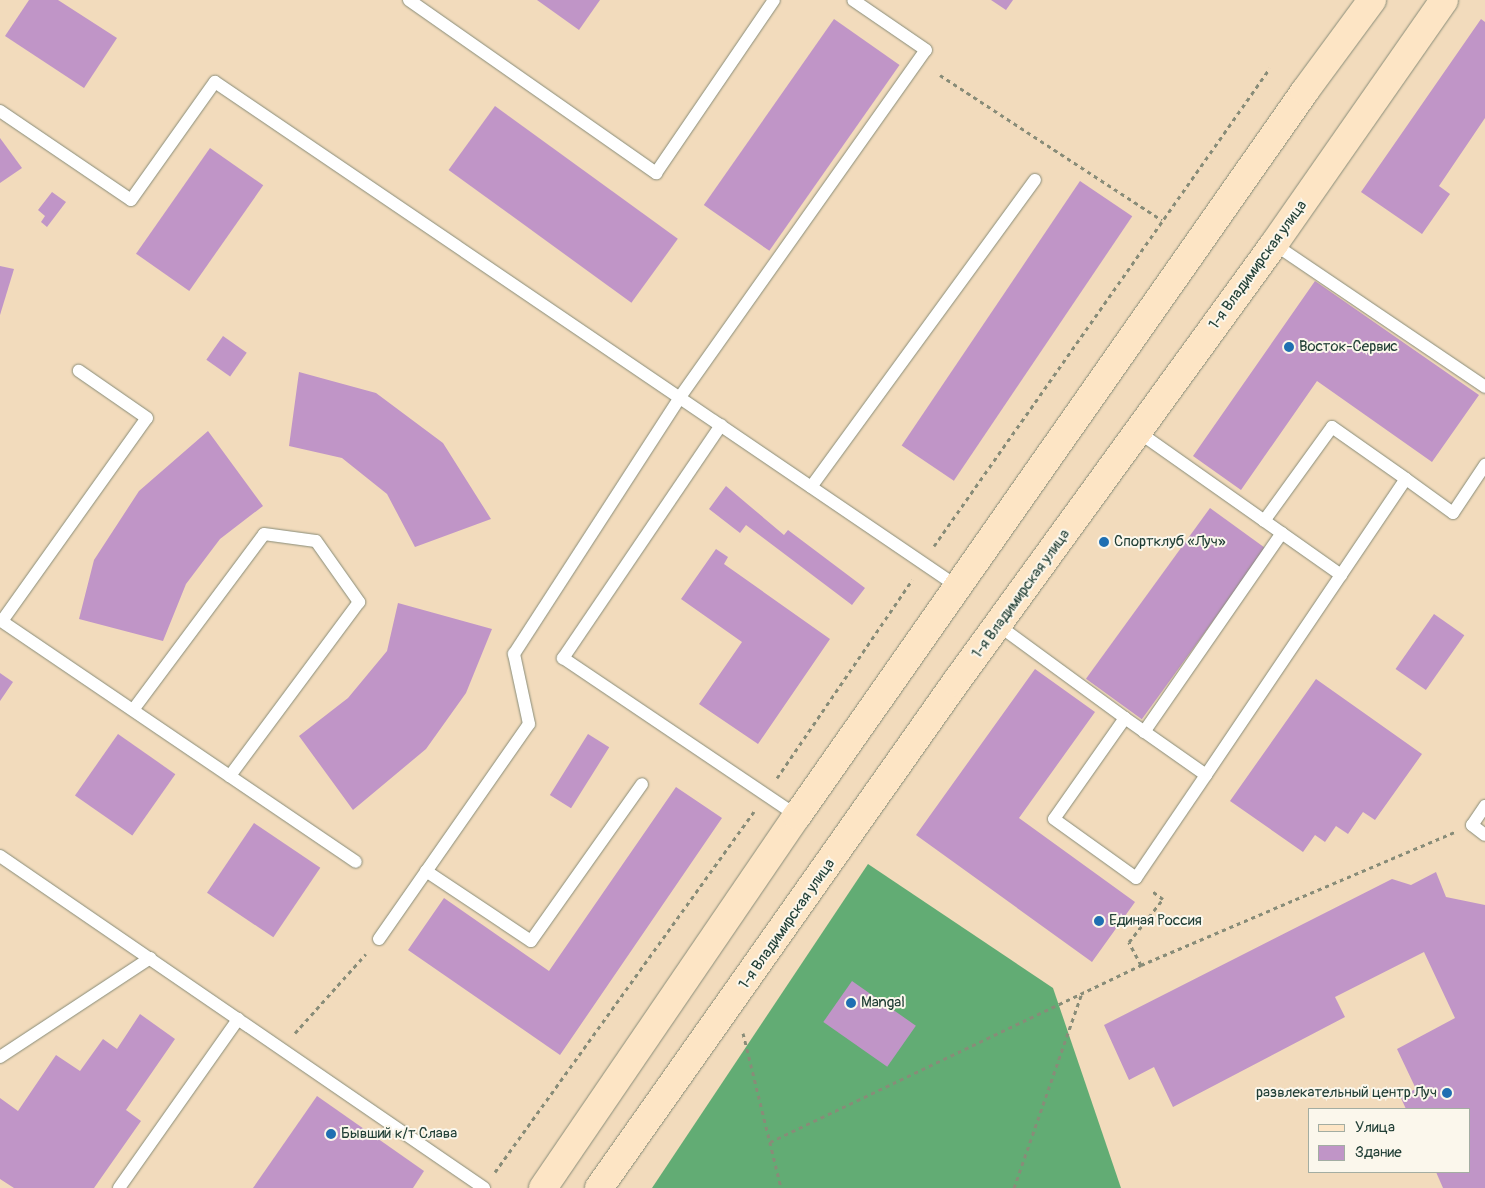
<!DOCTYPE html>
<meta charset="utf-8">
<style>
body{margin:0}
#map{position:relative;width:1485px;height:1188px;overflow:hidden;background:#f2dbbc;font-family:Pangolin,sans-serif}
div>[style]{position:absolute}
.forest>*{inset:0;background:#62ac74}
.building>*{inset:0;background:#c095c7;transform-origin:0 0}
.path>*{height:3px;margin-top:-1.5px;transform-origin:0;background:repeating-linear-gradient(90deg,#888c78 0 4px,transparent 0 8px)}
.roads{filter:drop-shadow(0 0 1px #888c78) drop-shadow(0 0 1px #888c78)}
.service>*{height:12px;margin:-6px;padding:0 6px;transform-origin:6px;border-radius:6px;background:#fff}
.secondary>*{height:28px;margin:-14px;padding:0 14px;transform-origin:14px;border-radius:14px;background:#fde5c5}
.dots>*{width:14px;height:14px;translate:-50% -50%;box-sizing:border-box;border:2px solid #fbf7ec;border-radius:50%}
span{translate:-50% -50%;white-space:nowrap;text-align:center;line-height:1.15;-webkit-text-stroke:4px #fbf7ec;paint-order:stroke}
.street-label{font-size:15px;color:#1f3d34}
.poi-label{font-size:15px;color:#1f3d34}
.left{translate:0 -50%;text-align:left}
.right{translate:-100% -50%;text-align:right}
.legend{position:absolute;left:1308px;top:1108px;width:162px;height:65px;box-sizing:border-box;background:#fbf7ec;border:1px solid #a3ada2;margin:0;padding:6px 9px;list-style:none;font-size:15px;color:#1f3d34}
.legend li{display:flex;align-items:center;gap:10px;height:25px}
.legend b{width:25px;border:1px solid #a3ada2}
</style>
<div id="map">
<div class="forest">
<i style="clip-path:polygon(868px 864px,1053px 988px,1121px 1188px,652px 1188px)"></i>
</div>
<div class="building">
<i style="clip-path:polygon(29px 0,58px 0,117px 38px,84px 88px,5px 36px)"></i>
<i style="clip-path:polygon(537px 0,600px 0,579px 30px)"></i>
<i style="clip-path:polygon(991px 0,1013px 0,1006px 10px)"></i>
<i style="left:834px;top:19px;width:80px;height:227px;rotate:35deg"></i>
<i style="clip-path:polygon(1481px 19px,1485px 22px,1485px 118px,1439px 186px,1450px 194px,1422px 234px,1361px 192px)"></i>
<i style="left:495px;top:106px;width:226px;height:79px;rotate:36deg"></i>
<i style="clip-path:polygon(0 138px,22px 168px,0 183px)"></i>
<i style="left:210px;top:148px;width:65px;height:129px;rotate:35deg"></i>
<i style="left:1080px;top:181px;width:63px;height:319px;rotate:34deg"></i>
<i style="clip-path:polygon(52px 192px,66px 202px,47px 227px,41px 222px,45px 216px,38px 210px)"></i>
<i style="clip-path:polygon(0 266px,14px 269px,0 315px)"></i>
<i style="clip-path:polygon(1315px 281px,1479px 395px,1432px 462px,1317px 381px,1241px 490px,1193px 456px)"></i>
<i style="left:223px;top:336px;width:29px;height:29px;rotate:35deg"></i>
<i style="clip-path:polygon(299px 372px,376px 393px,443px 443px,491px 519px,415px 547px,387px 494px,342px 458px,289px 446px)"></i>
<i style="clip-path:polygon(208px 431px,263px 506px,220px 539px,186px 584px,163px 641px,79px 619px,94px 560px,139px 491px)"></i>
<i style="clip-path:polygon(726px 486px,784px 535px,788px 530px,865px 588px,852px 605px,746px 525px,740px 533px,709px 509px)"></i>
<i style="left:1210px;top:508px;width:69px;height:211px;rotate:36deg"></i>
<i style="clip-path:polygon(716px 549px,728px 557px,724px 564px,830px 639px,758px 744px,699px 704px,742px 642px,681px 599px)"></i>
<i style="clip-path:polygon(398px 603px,492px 629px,466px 693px,426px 749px,353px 810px,299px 736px,348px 698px,387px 651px)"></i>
<i style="left:1434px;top:614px;width:37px;height:67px;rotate:35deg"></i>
<i style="clip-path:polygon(1035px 669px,1095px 712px,1019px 818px,1135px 902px,1092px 962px,916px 835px)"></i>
<i style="clip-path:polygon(0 673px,13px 682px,0 701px)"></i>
<i style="clip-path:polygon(1316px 679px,1422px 754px,1375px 820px,1363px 812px,1348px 834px,1336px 826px,1325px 842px,1315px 835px,1303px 852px,1230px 801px)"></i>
<i style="left:118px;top:734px;width:70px;height:75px;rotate:35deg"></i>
<i style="left:588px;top:734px;width:25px;height:72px;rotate:32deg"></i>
<i style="clip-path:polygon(676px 787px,722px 818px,560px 1055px,408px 950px,444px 898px,549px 971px)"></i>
<i style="left:254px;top:823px;width:80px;height:84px;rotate:34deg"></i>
<i style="clip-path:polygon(1436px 872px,1446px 897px,1485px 905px,1485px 1188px,1443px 1188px,1436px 1172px,1469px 1172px,1469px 1109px,1406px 1109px,1400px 1096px,1416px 1089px,1397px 1049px,1455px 1018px,1424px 952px,1335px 997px,1345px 1017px,1173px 1107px,1154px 1067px,1129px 1080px,1104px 1025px,1392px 879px,1411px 885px)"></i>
<i style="left:852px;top:981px;width:78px;height:50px;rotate:35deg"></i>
<i style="clip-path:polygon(140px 1014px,175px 1039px,126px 1110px,141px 1121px,94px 1188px,14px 1188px,0 1179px,0 1098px,18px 1111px,56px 1055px,80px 1071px,103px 1039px,117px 1049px)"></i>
<i style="clip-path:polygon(317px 1096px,424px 1171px,413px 1188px,253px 1188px)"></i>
</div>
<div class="path">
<i style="left:940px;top:75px;width:265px;rotate:33.2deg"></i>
<i style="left:934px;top:546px;width:584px;rotate:-54.9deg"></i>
<i style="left:777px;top:778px;width:240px;rotate:-55.7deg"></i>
<i style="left:1141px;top:965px;width:26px;rotate:-118deg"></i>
<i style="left:1129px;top:942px;width:55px;rotate:-51.7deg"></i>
<i style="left:1163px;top:899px;width:14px;rotate:-144deg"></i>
<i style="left:295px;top:1033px;width:106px;rotate:-48.1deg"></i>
<i style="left:743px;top:1033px;width:160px;rotate:76.2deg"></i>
<i style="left:770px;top:1142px;width:411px;rotate:-25.5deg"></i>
<i style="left:1141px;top:965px;width:341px;rotate:-23deg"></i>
<i style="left:495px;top:1172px;width:444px;rotate:-54.3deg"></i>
<i style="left:1014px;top:1188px;width:207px;rotate:-70.8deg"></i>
</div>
<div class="roads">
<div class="service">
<i style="left:409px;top:0;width:302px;rotate:35deg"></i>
<i style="left:656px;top:173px;width:209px;rotate:-55.7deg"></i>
<i style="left:0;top:111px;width:158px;rotate:34.2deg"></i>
<i style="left:131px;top:200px;width:145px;rotate:-54.6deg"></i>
<i style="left:215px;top:82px;width:898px;rotate:34.2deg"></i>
<i style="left:1274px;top:244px;width:255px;rotate:34.1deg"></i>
<i style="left:721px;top:425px;width:282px;rotate:124.1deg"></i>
<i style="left:563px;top:658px;width:282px;rotate:34deg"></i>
<i style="left:1137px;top:431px;width:250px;rotate:35.2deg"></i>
<i style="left:811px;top:487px;width:380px;rotate:-53.9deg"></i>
<i style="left:1264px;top:521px;width:116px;rotate:-54.1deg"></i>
<i style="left:1332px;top:427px;width:90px;rotate:35.1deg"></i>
<i style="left:0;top:620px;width:430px;rotate:34.2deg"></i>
<i style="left:2px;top:621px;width:249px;rotate:-54.5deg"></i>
<i style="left:147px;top:418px;width:83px;rotate:-145.3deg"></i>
<i style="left:998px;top:625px;width:157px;rotate:36.2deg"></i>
<i style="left:1125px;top:718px;width:123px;rotate:125.1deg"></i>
<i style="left:1054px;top:819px;width:101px;rotate:35.7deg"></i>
<i style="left:1136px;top:878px;width:125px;rotate:-55.8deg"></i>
<i style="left:1206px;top:775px;width:99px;rotate:-144.9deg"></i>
<i style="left:133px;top:710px;width:219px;rotate:-53.3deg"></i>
<i style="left:264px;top:534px;width:52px;rotate:7.7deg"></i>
<i style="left:316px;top:541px;width:75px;rotate:54.8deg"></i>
<i style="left:359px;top:602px;width:217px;rotate:126.6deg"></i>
<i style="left:1144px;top:732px;width:242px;rotate:-55.3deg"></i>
<i style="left:1206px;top:775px;width:357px;rotate:-56deg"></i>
<i style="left:1406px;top:479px;width:58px;rotate:35.9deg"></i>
<i style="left:1453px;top:513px;width:58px;rotate:-56.3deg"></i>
<i style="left:1485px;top:806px;width:23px;rotate:124deg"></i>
<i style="left:1472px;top:825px;width:16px;rotate:38deg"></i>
<i style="left:0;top:856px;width:587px;rotate:34.45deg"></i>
<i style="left:426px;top:871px;width:126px;rotate:33.7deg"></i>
<i style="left:531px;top:941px;width:192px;rotate:-54.7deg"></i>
<i style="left:379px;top:939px;width:262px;rotate:-55.1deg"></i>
<i style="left:529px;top:724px;width:72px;rotate:-102.1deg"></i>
<i style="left:514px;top:654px;width:306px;rotate:-57.1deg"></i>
<i style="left:680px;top:397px;width:425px;rotate:-54.7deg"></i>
<i style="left:926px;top:50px;width:88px;rotate:-145.6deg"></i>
<i style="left:0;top:1057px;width:180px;rotate:-33.4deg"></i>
<i style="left:119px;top:1188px;width:207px;rotate:-54.8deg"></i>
</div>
<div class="secondary">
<i style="left:543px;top:1188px;width:450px;rotate:-55.7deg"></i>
<i style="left:797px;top:816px;width:885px;rotate:-54.98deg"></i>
<i style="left:1305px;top:91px;width:113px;rotate:-53.6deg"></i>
<i style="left:599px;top:1188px;width:619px;rotate:-54.8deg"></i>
<i style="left:956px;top:682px;width:541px;rotate:-54.02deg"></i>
<i style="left:1274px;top:244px;width:297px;rotate:-55.1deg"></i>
</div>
</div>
<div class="dots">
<i style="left:1289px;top:347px;background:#1f6fb2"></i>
<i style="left:1104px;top:542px;background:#1f6fb2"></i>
<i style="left:1099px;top:921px;background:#1f6fb2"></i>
<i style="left:851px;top:1003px;background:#1f6fb2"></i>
<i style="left:1447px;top:1093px;background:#1f6fb2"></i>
<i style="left:331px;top:1134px;background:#1f6fb2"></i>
</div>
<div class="street-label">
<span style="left:1258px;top:265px;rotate:-54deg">1-я Владимирская улица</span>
<span style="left:1021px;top:594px;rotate:-54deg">1-я Владимирская улица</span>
<span style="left:787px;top:924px;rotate:-55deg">1-я Владимирская улица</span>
</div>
<div class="poi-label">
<span class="left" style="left:1299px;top:347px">Восток-Сервис</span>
<span class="left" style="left:1114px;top:542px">Спортклуб «Луч»</span>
<span class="left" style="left:1109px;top:921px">Единая Россия</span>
<span class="left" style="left:861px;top:1003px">Mangal</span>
<span class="right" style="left:1437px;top:1093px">развлекательный центр Луч</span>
<span class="left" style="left:341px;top:1134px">Бывший к/т Слава</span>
</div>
<ul class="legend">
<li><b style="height:6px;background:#fde5c5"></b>Улица</li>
<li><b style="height:14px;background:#c095c7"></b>Здание</li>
</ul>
</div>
